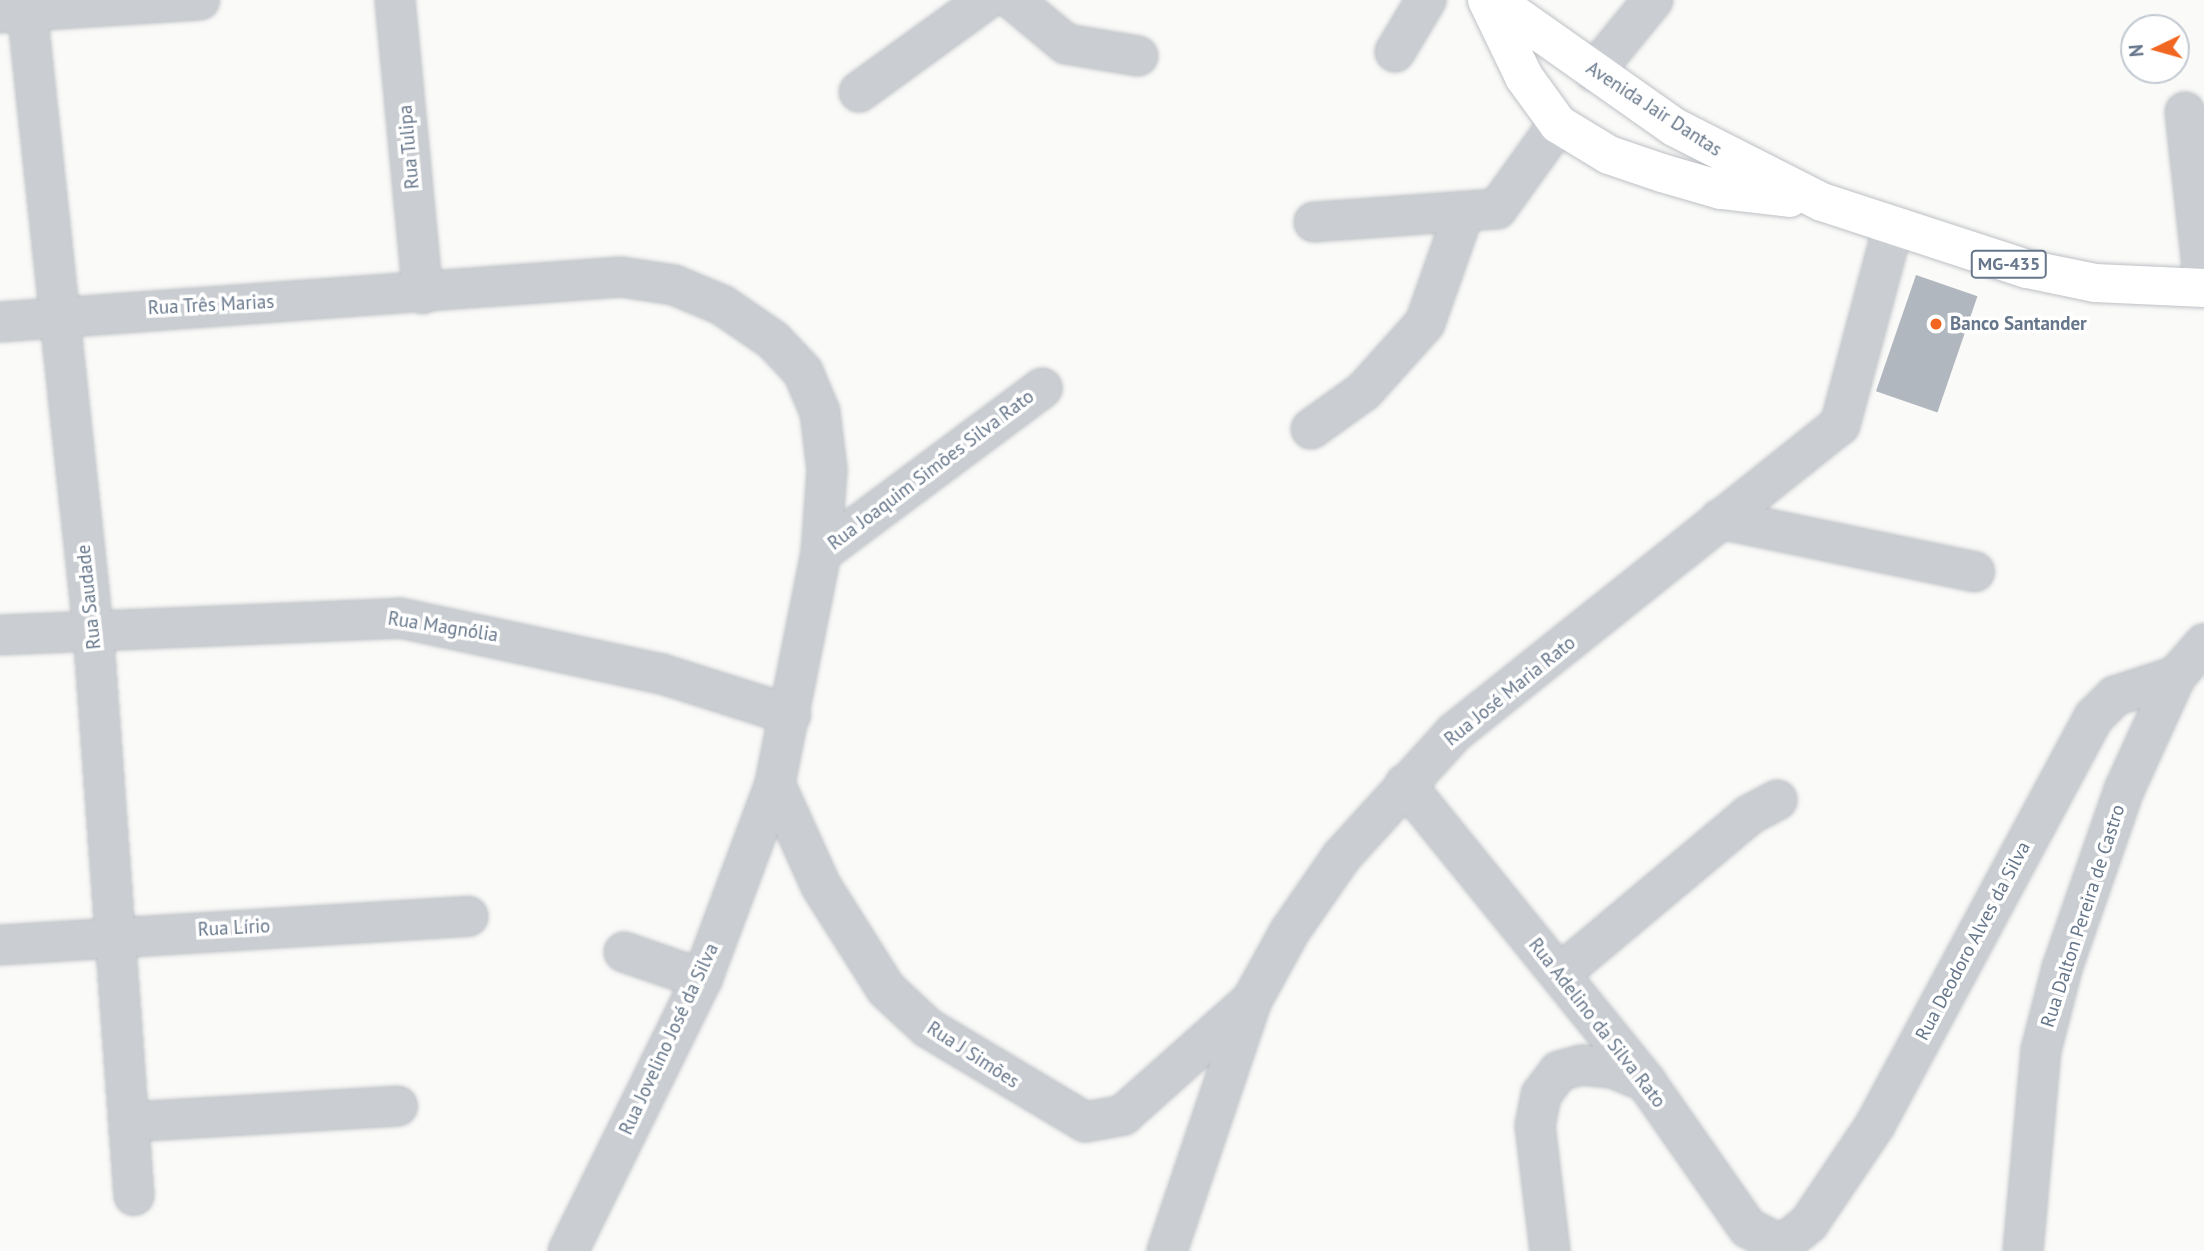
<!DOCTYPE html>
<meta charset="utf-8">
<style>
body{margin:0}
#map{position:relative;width:2204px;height:1251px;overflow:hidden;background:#fafaf8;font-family:"PT Sans",sans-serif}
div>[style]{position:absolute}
.building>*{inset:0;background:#b0b7bf;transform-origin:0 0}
.roads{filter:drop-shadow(0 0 2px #bdc0c5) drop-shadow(0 0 2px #bdc0c5)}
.minor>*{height:38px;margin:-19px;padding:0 19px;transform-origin:19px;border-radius:19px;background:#cacdd1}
.major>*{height:38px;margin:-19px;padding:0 19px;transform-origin:19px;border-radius:19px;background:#fff}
.dots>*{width:19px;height:19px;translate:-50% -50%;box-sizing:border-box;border:4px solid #fff;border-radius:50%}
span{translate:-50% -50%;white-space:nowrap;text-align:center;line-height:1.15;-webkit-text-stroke:7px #fff;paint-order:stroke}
.shield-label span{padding:2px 5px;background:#fff;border:2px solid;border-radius:5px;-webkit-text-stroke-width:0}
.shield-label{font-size:18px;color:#67778b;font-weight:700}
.street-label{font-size:19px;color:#67778b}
.poi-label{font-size:19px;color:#67778b;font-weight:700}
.left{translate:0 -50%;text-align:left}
.north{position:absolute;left:2120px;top:14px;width:70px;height:70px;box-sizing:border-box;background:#fff;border:2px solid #c2c9d1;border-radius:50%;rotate:265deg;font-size:19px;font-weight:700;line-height:28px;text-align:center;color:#67778b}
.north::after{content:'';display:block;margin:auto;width:24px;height:32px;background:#f16620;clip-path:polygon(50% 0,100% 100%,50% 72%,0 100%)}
</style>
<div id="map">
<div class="building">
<i style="left:1916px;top:275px;width:65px;height:123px;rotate:19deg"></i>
</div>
<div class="roads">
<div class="minor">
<i style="left:26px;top:0;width:632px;rotate:83.91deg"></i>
<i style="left:93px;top:628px;width:569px;rotate:85.87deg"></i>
<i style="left:395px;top:0;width:295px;rotate:84.6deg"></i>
<i style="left:1013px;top:0;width:69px;rotate:39.7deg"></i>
<i style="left:1066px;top:44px;width:73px;rotate:9.5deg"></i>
<i style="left:0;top:13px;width:200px;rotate:-3.7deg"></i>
<i style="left:1395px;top:52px;width:61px;rotate:-59.2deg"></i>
<i style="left:1594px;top:72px;width:93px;rotate:-50.7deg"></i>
<i style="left:859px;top:92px;width:157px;rotate:-35.9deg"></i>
<i style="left:2185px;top:112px;width:174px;rotate:83.7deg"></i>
<i style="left:1314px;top:222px;width:183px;rotate:-4.1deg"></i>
<i style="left:1497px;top:209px;width:105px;rotate:-54.3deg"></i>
<i style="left:0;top:322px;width:623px;rotate:-4.14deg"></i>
<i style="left:621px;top:277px;width:54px;rotate:8.6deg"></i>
<i style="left:674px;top:285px;width:52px;rotate:22.6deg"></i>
<i style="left:722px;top:305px;width:62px;rotate:34.5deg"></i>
<i style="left:773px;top:340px;width:44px;rotate:46.8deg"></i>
<i style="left:803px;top:372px;width:43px;rotate:67deg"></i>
<i style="left:820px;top:412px;width:58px;rotate:83.1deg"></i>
<i style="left:827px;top:470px;width:83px;rotate:94.1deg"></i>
<i style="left:821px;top:553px;width:236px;rotate:101.3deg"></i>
<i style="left:775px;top:784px;width:208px;rotate:110.5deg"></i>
<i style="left:702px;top:979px;width:303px;rotate:116.2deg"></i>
<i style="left:1311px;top:429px;width:65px;rotate:-35.6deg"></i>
<i style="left:1364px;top:391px;width:91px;rotate:-48.1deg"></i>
<i style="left:1425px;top:323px;width:114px;rotate:-70.6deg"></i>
<i style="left:1720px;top:519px;width:260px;rotate:11.7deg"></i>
<i style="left:821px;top:553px;width:276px;rotate:-36.7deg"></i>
<i style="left:0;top:635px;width:400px;rotate:-2.4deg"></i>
<i style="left:400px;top:618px;width:268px;rotate:12.1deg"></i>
<i style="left:662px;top:674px;width:135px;rotate:17.6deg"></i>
<i style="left:775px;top:784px;width:112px;rotate:65.7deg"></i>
<i style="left:821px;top:886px;width:122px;rotate:57.7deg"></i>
<i style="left:886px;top:989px;width:57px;rotate:42.9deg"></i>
<i style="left:928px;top:1028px;width:183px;rotate:30.9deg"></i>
<i style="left:1085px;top:1122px;width:39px;rotate:-10deg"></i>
<i style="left:1123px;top:1115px;width:170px;rotate:-41.7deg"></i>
<i style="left:1405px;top:784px;width:383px;rotate:51deg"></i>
<i style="left:1646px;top:1082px;width:178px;rotate:55.1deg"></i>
<i style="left:1748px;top:1228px;width:38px;rotate:27deg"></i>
<i style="left:1782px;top:1245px;width:35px;rotate:-39deg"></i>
<i style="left:1809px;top:1223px;width:118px;rotate:-56deg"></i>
<i style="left:1875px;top:1125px;width:463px;rotate:-61.8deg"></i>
<i style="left:2094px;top:717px;width:30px;rotate:-45deg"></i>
<i style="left:2115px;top:696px;width:64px;rotate:-18.2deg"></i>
<i style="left:0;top:945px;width:469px;rotate:-3.5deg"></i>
<i style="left:624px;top:952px;width:83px;rotate:19.1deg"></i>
<i style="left:1561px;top:973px;width:246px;rotate:-40deg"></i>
<i style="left:1749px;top:815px;width:32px;rotate:-28deg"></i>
<i style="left:129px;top:1122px;width:269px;rotate:-3.4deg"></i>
<i style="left:1167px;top:1251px;width:265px;rotate:-71.3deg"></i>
<i style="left:1252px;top:1000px;width:79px;rotate:-61.2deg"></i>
<i style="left:1290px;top:931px;width:91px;rotate:-55.3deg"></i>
<i style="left:1342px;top:856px;width:168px;rotate:-47.7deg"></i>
<i style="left:1455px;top:732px;width:492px;rotate:-38.6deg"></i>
<i style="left:1840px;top:425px;width:205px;rotate:-75deg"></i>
<i style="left:1550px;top:1251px;width:126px;rotate:-96.8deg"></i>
<i style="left:1535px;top:1126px;width:32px;rotate:-79deg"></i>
<i style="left:1541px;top:1095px;width:30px;rotate:-53deg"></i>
<i style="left:1559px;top:1071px;width:24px;rotate:-15deg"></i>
<i style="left:1582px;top:1065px;width:30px;rotate:6deg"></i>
<i style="left:1612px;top:1068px;width:37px;rotate:22deg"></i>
<i style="left:2023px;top:1251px;width:202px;rotate:-84.9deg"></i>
<i style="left:2041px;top:1050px;width:85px;rotate:-75.6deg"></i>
<i style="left:2062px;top:968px;width:188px;rotate:-70.8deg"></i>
<i style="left:2124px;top:790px;width:125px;rotate:-65.5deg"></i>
<i style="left:2176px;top:676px;width:43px;rotate:-48.8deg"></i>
</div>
<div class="major">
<i style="left:1487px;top:0;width:85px;rotate:64.3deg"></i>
<i style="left:1524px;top:77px;width:58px;rotate:54.1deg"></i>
<i style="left:1558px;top:124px;width:60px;rotate:31.3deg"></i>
<i style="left:1609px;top:155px;width:56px;rotate:18.8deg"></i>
<i style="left:1662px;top:173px;width:61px;rotate:16.1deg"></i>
<i style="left:1721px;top:190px;width:69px;rotate:6.6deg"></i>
<i style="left:1494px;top:0;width:220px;rotate:35.2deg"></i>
<i style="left:1674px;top:127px;width:166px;rotate:26.9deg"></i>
<i style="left:1822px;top:202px;width:216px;rotate:18.1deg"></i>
<i style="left:2027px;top:269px;width:69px;rotate:11.6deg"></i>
<i style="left:2095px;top:283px;width:109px;rotate:2.6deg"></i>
</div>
</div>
<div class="dots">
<i style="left:1936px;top:324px;background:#f16620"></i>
</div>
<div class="shield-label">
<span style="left:2009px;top:264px">MG-435</span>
</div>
<div class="street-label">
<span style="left:1654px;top:109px;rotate:33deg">Avenida Jair Dantas</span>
<span style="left:409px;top:147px;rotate:-95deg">Rua Tulipa</span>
<span style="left:211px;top:305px;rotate:-3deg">Rua Três Marias</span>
<span style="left:931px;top:470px;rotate:-37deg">Rua Joaquim Simões Silva Rato</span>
<span style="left:89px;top:597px;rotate:-96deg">Rua Saudade</span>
<span style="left:443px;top:627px;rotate:9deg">Rua Magnólia</span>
<span style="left:1510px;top:691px;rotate:-39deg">Rua José Maria Rato</span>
<span style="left:2083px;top:916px;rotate:-72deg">Rua Dalton Pereira de Castro</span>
<span style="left:234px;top:928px;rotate:-3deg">Rua Lírio</span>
<span style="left:1973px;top:941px;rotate:-62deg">Rua Deodoro Alves da Silva</span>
<span style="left:1597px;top:1023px;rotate:52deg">Rua Adelino da Silva Rato</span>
<span style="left:669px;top:1039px;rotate:-65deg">Rua Jovelino José da Silva</span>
<span style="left:973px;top:1055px;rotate:33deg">Rua J Simões</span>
</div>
<div class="poi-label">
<span class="left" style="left:1950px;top:324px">Banco Santander</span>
</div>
<div class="north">N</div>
</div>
